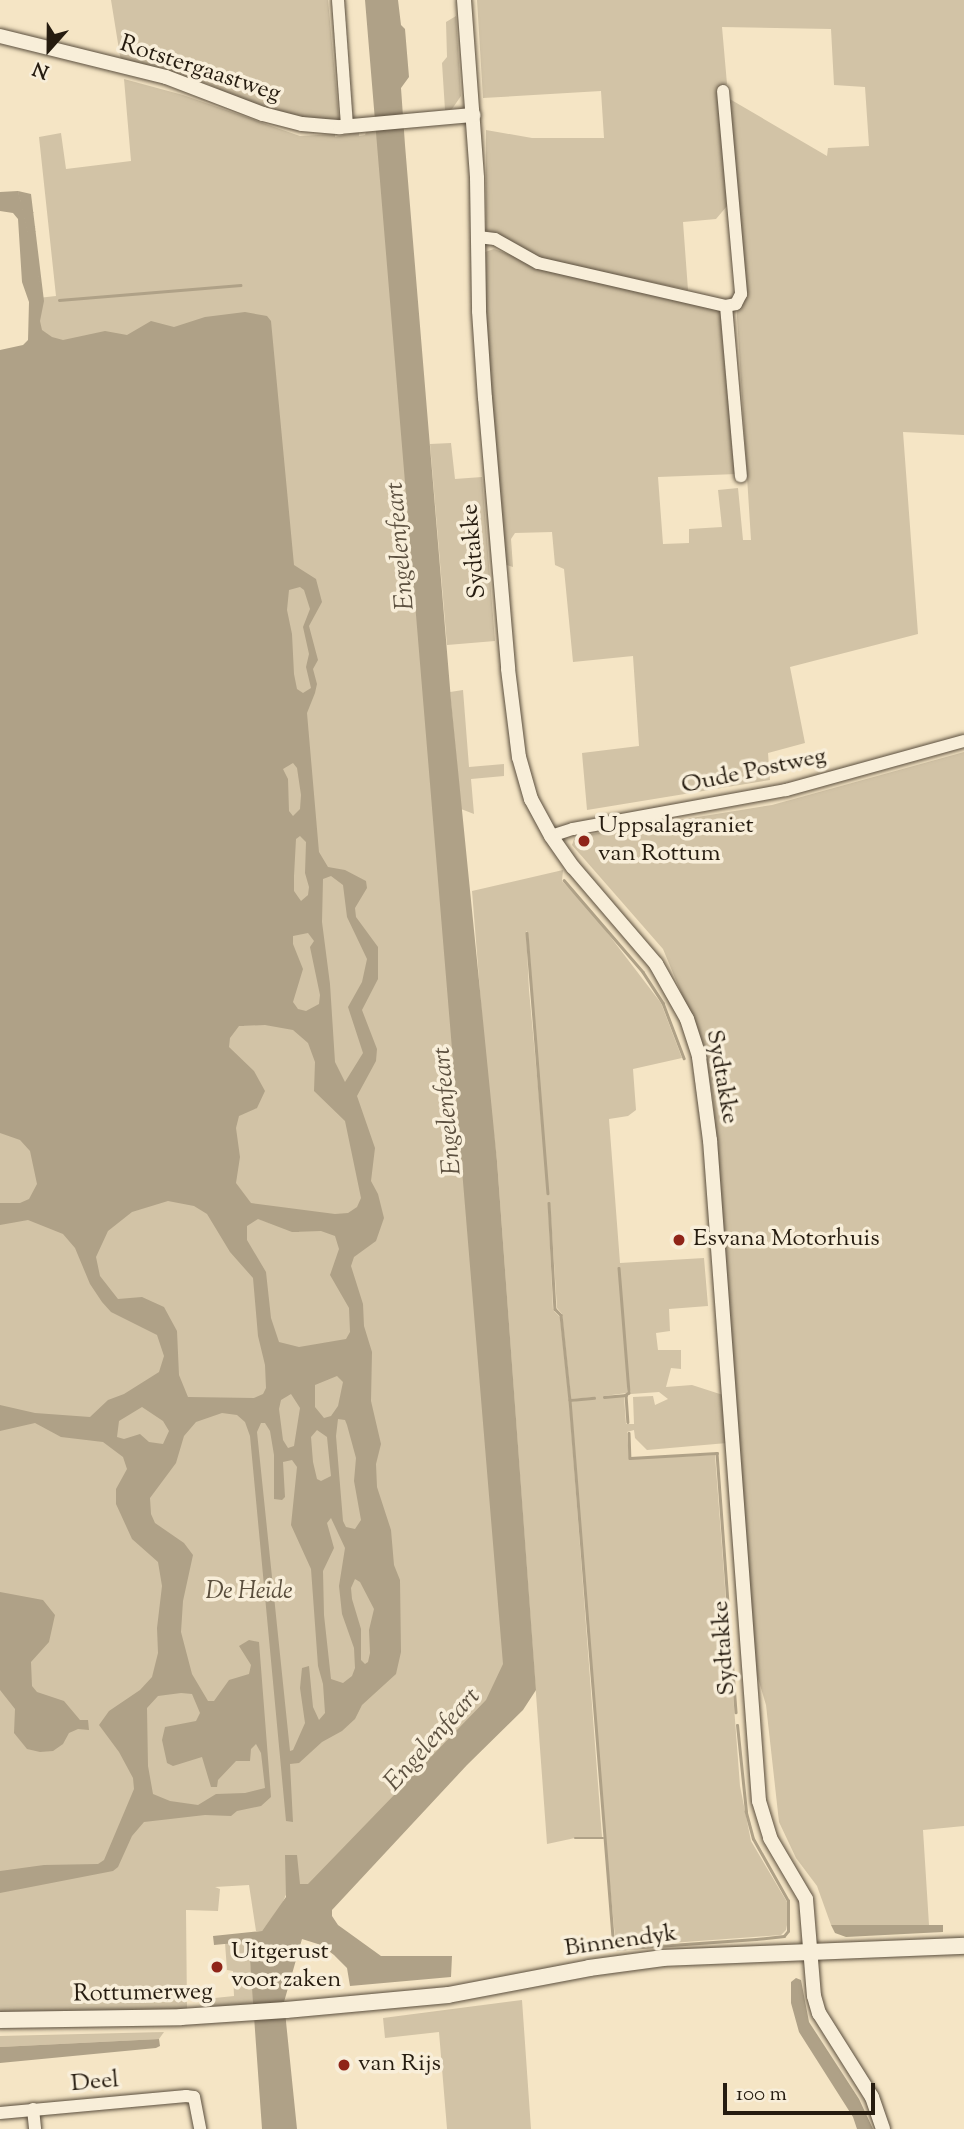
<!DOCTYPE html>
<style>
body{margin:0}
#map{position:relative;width:964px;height:2129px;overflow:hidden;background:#f5e5c5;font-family:"Sorts Mill Goudy",serif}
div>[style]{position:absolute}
.green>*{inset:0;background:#d2c3a6}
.water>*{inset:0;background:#afa187}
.stream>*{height:2.5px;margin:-1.25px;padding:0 1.25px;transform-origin:1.25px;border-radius:1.25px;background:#afa187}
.roads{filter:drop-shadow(0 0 2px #5a4e3d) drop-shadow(0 0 2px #5a4e3d)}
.minor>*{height:12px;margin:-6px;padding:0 6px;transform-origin:6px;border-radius:6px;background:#f8eed9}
.tertiary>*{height:14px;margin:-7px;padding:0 7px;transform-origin:7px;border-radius:7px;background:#f8eed9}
.secondary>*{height:16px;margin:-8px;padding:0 8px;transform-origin:8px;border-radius:8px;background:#f8eed9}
.dots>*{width:19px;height:19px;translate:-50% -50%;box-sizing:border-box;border:4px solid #f8eed9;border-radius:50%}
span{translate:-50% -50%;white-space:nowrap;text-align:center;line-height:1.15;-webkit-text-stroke:7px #f8eed9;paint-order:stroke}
.street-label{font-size:24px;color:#261c10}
.poi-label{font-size:24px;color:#261c10}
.left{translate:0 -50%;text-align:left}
.park-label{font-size:24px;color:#5a4e3d;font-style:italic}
.water-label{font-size:26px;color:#5d5140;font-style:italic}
.north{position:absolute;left:14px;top:14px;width:70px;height:70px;-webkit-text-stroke:5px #f8eed9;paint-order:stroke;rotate:201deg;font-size:19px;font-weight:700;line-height:28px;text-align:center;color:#261c10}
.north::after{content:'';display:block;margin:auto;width:24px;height:32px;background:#261c10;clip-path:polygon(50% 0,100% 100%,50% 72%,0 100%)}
.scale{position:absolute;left:723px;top:2083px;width:152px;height:32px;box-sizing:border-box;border:4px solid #261c10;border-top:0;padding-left:9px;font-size:21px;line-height:24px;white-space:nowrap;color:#261c10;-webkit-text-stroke:5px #f8eed9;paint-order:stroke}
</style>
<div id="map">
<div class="green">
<i style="clip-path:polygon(111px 0,328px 0,339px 119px,301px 119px,252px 105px,208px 84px,121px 62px)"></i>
<i style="clip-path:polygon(477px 0,964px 0,964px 435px,903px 432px,918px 634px,790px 667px,805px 743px,768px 753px,770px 780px,587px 810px,582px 753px,639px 746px,633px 656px,573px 662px,564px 569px,555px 565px,552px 532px,515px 533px,511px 539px,513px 567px,503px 564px,483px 273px,485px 252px,494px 249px,552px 270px,721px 311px,737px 474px,658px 477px,663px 544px,689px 543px,689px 529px,722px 527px,718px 490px,738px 488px,743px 540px,751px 540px,737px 317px,737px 311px,744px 303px,728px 98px,827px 156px,828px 148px,869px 146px,865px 87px,834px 85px,831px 29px,722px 27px,727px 84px,717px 91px,727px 206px,716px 219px,683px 222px,688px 290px,561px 263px,529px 254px,486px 230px,486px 130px,532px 138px,604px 138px,601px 91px,483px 98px)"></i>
<i style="clip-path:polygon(456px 16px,461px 96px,452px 109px,445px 110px,442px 63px,447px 57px,446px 22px)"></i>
<i style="clip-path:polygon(124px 79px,183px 95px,300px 136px,335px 134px,335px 137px,359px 132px,359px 136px,365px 135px,366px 132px,376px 131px,378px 135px,505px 1666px,489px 1702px,309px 1889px,288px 1890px,282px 1904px,262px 1931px,256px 1931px,249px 1885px,215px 1887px,220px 1889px,218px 1911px,186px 1910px,187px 2009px,0 2014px,0 474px,38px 298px,56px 296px,39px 137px,61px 133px,66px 169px,131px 161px)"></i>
<i style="clip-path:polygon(451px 443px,455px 479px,482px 477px,495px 641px,447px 645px,430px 444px)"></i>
<i style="clip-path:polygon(463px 690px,469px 767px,504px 764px,504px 776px,471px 779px,474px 814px,461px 809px,450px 692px)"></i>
<i style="clip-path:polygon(964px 752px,964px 1826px,923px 1830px,929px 1925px,831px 1925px,817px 1886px,796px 1858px,779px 1822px,766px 1705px,755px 1668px,713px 1099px,708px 1071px,698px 1033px,663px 949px,572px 845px,574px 839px,580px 836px,772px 805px)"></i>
<i style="clip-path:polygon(evenodd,563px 870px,562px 881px,593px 914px,661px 1003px,682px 1058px,633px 1069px,636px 1110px,628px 1116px,609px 1119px,620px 1263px,704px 1258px,708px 1306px,669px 1309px,670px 1331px,656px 1333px,658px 1350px,681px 1350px,681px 1369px,671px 1368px,666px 1387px,692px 1385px,723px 1395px,727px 1443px,647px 1450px,635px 1438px,634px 1430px,627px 1432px,629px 1459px,715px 1455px,740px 1786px,751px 1841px,787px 1902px,789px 1915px,786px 1930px,781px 1935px,616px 1947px,605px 1836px,571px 1402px,595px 1397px,571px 1399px,562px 1314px,557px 1308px,550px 1203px,548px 1202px,553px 1310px,560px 1317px,569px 1400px,602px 1837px,575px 1838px,547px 1844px,497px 1161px,486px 1067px,472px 891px,563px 870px,526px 931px,528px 933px,548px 1194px,529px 990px,526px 931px,563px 870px,628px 1381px,631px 1394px,659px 1392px,668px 1399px,655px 1405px,653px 1396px,633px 1397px,634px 1424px,626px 1424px,624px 1397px,604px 1396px,627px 1393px,628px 1381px)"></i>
<i style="clip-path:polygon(245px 1942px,249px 1946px,254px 2005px,206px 2009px,205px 1999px,234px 1996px,233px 1971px,227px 1970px,225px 1943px)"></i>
<i style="clip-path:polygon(522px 2000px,531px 2129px,447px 2129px,439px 2032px,385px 2038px,383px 2018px)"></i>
<i style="clip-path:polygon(164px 2032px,159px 2039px,0 2047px,0 2036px)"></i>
</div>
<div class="water">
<i style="clip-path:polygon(365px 0,398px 0,401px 25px,405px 29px,409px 77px,401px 88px,405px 145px,451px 700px,497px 1161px,536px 1690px,523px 1710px,467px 1765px,332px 1910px,332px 1916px,338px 1925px,381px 1956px,452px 1956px,451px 1977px,350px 1986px,347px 1968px,334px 1955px,321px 1945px,302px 1939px,284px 2002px,297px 2129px,262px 2129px,249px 1946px,245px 1942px,214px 1945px,213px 1936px,262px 1931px,286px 1897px,285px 1855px,297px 1855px,300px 1884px,308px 1884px,486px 1700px,503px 1664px)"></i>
<i style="clip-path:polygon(evenodd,18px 191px,31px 194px,44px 301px,40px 321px,42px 330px,52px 337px,63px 340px,105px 331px,127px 335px,151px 321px,174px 327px,205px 317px,245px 312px,267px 316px,271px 321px,294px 565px,316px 579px,322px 602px,309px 626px,318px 660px,313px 669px,317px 684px,315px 693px,307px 713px,319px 852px,328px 867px,345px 870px,366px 881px,367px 888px,355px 908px,356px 917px,378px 947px,378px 979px,362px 1010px,377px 1049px,376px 1061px,357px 1096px,375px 1148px,371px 1181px,378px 1194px,384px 1218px,376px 1241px,354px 1257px,351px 1266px,363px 1304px,364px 1326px,372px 1352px,371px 1401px,381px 1444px,376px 1464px,377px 1487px,391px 1530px,394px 1565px,400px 1580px,401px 1652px,396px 1674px,362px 1705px,355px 1719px,342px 1731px,322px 1742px,299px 1763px,290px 1764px,293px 1822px,286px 1821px,250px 1436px,245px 1422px,237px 1415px,222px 1413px,196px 1422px,184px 1436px,176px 1463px,150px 1498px,151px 1514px,155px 1523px,184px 1543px,193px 1555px,183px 1601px,181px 1632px,192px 1674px,208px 1701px,214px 1701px,229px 1680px,249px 1674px,251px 1665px,239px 1646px,249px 1640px,259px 1642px,271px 1797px,261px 1806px,237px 1811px,231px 1816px,205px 1815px,144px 1822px,132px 1836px,118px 1867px,113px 1871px,0 1893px,0 1871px,44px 1865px,98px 1864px,104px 1860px,134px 1789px,133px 1778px,119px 1752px,99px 1725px,109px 1711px,140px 1690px,152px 1677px,158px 1653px,157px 1628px,162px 1586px,158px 1562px,132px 1539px,116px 1504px,116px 1489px,127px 1469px,123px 1457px,103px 1442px,61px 1437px,35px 1423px,0 1431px,0 1405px,35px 1413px,90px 1417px,108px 1400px,124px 1394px,159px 1372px,164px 1356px,157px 1335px,111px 1312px,102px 1302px,90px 1284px,75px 1248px,63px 1234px,28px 1220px,0 1225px,0 1203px,20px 1203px,29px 1199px,37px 1184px,30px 1151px,20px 1140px,0 1133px,0 350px,23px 345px,28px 340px,29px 302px,22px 282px,18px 219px,13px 213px,0 211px,0 192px,18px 191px,300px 587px,304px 590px,310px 609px,303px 627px,309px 654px,306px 667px,311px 688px,303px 693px,297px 689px,294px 674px,292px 634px,287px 610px,289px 590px,300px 587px,18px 191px,293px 763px,297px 768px,301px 795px,300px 809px,293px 816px,289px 811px,288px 779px,283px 769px,293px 763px,18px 191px,300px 836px,306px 842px,305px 873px,309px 887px,308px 895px,301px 901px,294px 891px,294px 876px,296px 839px,300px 836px,18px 191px,331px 876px,343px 885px,347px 917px,367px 959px,362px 982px,348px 1007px,363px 1053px,345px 1082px,335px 1062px,330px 984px,322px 922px,323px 879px,331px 876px,18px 191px,308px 933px,314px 941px,310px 947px,320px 995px,319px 1004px,306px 1011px,298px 1009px,293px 1002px,303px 969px,293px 944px,293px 936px,308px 933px,18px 191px,265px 1025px,293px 1030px,308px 1043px,315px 1062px,314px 1091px,345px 1121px,361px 1198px,357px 1207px,348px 1213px,335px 1214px,251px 1203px,236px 1183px,240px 1157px,236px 1128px,239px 1116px,257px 1108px,265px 1091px,254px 1071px,229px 1047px,230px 1038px,239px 1026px,265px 1025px,18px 191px,168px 1201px,194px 1206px,207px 1214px,230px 1252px,253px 1278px,258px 1336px,265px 1365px,266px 1388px,263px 1394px,254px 1398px,188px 1397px,179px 1375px,177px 1331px,164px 1307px,142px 1297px,118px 1299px,100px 1276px,96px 1257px,108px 1231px,132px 1212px,168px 1201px,18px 191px,258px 1219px,292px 1232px,321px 1231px,335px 1236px,339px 1249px,330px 1275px,349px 1308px,350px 1332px,346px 1339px,299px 1347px,279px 1342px,271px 1318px,266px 1272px,247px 1240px,247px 1226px,258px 1219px,18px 191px,337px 1376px,343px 1382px,338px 1406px,331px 1416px,324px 1418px,315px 1407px,315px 1385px,337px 1376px,18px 191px,291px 1394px,300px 1408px,294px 1446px,288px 1448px,283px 1440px,279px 1409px,281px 1400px,291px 1394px,18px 191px,142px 1407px,163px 1421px,169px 1431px,163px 1444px,149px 1442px,140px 1434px,124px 1439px,117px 1437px,119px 1421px,142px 1407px,18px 191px,338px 1419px,345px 1420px,347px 1425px,356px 1458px,354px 1481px,361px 1520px,355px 1529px,346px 1527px,343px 1521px,336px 1436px,338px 1419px,18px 191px,261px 1423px,265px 1423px,270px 1431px,274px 1455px,274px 1499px,282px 1500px,285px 1497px,283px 1462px,292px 1460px,297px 1467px,291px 1525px,311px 1569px,318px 1666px,323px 1684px,325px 1713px,319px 1720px,313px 1707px,309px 1666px,302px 1668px,300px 1688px,305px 1723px,293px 1750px,290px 1751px,257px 1432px,261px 1423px,18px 191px,317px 1430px,327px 1437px,330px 1467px,331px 1476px,321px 1481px,317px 1479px,313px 1462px,311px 1437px,317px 1430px,18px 191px,331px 1518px,345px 1548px,339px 1586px,342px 1614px,354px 1648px,355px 1668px,352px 1676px,343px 1683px,331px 1679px,324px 1615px,323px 1571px,334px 1548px,327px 1523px,331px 1518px,18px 191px,355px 1579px,360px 1582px,374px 1609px,369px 1630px,370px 1653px,368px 1662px,365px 1664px,361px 1660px,361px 1629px,352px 1599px,351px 1588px,355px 1579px,18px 191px,181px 1693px,192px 1694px,200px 1713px,196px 1721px,165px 1727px,162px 1740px,167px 1763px,173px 1766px,202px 1757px,211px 1787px,217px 1787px,218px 1780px,236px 1761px,250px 1761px,251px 1749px,256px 1744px,261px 1753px,265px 1788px,245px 1793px,216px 1794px,198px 1805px,170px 1801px,153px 1794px,148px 1766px,147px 1708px,158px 1696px,181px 1693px)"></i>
<i style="clip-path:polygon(0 1592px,43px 1600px,55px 1615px,49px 1642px,31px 1662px,32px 1686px,37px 1692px,64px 1701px,80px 1720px,88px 1720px,89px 1730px,78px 1729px,69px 1733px,63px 1744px,53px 1751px,40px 1752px,27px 1749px,14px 1733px,15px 1709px,0 1690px)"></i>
<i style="clip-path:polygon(831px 1925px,943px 1925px,943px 1932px,846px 1937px,835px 1933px)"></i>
<i style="clip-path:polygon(796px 1978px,801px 1980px,809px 2022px,859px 2099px,873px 2129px,857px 2129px,853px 2117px,799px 2032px,791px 2003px,791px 1982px)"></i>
<i style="clip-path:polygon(159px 2039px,160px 2046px,156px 2048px,0 2063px,0 2047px)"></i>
</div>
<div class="stream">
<i style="left:59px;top:300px;width:182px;rotate:-4.7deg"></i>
<i style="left:564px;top:880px;width:121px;rotate:49.3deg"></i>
<i style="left:643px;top:972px;width:37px;rotate:57deg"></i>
<i style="left:663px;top:1003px;width:59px;rotate:69.1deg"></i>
<i style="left:527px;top:933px;width:261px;rotate:85.4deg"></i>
<i style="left:549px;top:1203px;width:106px;rotate:86.8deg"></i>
<i style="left:555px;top:1309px;width:8px;rotate:45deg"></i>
<i style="left:561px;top:1315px;width:85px;rotate:84deg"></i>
<i style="left:570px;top:1400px;width:551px;rotate:85.42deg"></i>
<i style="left:614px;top:1949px;width:142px;rotate:-4deg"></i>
<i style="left:756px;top:1939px;width:28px;rotate:-6deg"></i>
<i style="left:784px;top:1936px;width:6px;rotate:-51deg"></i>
<i style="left:788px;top:1931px;width:30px;rotate:-90deg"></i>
<i style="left:788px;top:1901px;width:71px;rotate:-119.4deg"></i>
<i style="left:753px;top:1839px;width:28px;rotate:-105deg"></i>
<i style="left:746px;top:1812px;width:87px;rotate:-95.9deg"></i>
<i style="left:619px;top:1268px;width:125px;rotate:85.4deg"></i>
<i style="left:629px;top:1393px;width:4px;rotate:146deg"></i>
<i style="left:626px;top:1395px;width:27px;rotate:86deg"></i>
<i style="left:604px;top:1397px;width:22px;rotate:-5deg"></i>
<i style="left:570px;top:1400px;width:24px;rotate:-5deg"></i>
<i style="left:629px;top:1433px;width:25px;rotate:88deg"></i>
<i style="left:630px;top:1458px;width:87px;rotate:-3.3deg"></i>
<i style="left:717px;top:1453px;width:260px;rotate:85.8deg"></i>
<i style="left:575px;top:1838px;width:28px"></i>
</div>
<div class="roads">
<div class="minor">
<i style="left:338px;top:0;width:126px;rotate:85.9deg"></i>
<i style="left:723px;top:91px;width:204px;rotate:84.9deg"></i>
<i style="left:741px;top:294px;width:11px;rotate:117deg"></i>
<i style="left:736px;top:304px;width:10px;rotate:169deg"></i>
<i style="left:478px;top:237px;width:17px;rotate:7deg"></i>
<i style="left:495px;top:239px;width:49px;rotate:29.2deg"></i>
<i style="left:538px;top:263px;width:193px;rotate:12.9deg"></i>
<i style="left:726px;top:306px;width:171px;rotate:85deg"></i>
<i style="left:551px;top:836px;width:23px;rotate:-18deg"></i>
<i style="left:573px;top:829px;width:217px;rotate:-10.4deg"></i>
<i style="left:786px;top:790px;width:185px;rotate:-15.4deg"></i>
<i style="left:33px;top:2109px;width:20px;rotate:84deg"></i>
<i style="left:0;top:2113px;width:187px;rotate:-5.2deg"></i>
<i style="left:186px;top:2096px;width:8px;rotate:7deg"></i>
<i style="left:194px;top:2097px;width:33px;rotate:79deg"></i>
</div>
<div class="tertiary">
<i style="left:464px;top:0;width:178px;rotate:85.8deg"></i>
<i style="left:477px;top:178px;width:133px;rotate:89.1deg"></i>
<i style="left:479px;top:311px;width:87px;rotate:86.1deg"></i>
<i style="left:485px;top:398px;width:272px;rotate:85.1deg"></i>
<i style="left:508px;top:669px;width:89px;rotate:82.9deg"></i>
<i style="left:519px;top:757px;width:44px;rotate:74.1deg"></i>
<i style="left:531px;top:799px;width:42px;rotate:61.6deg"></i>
<i style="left:551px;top:836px;width:38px;rotate:55deg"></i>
<i style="left:573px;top:867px;width:128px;rotate:49.4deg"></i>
<i style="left:656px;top:964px;width:63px;rotate:60.6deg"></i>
<i style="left:687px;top:1019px;width:40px;rotate:72deg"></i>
<i style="left:699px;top:1057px;width:84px;rotate:82.5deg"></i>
<i style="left:710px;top:1140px;width:663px;rotate:85.76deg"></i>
<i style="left:759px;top:1801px;width:39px;rotate:73deg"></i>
<i style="left:770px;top:1838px;width:71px;rotate:59.5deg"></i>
<i style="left:806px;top:1899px;width:97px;rotate:85.3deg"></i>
<i style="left:814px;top:1996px;width:18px;rotate:74deg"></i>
<i style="left:819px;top:2013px;width:99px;rotate:57.8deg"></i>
<i style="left:872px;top:2097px;width:34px;rotate:71deg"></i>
<i style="left:0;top:36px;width:171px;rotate:13.9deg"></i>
<i style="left:166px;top:77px;width:104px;rotate:20.9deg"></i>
<i style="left:263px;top:114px;width:40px;rotate:14.4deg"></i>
<i style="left:302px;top:124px;width:38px;rotate:5deg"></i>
<i style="left:340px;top:127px;width:134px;rotate:-5.2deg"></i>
</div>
<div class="secondary">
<i style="left:0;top:2020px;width:181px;rotate:-0.9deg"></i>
<i style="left:181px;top:2017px;width:105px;rotate:-3.8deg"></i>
<i style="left:286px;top:2010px;width:163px;rotate:-5.3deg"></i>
<i style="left:448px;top:1995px;width:144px;rotate:-10.8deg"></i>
<i style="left:589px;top:1968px;width:75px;rotate:-7.7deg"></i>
<i style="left:663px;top:1958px;width:301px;rotate:-2.3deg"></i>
</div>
</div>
<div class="dots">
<i style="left:584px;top:841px;background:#8f2418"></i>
<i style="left:679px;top:1240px;background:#8f2418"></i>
<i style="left:217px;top:1967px;background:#8f2418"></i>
<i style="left:344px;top:2065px;background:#8f2418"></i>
</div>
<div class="street-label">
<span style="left:200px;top:70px;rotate:18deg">Rotstergaastweg</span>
<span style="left:475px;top:551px;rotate:-95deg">Sydtakke</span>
<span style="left:754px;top:772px;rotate:-12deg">Oude Postweg</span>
<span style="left:721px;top:1077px;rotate:80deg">Sydtakke</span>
<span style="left:725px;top:1648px;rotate:-94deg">Sydtakke</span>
<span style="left:621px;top:1942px;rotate:-8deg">Binnendyk</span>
<span style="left:143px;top:1994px;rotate:-1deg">Rottumerweg</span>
<span style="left:95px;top:2083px;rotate:-5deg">Deel</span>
</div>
<div class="poi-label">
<span class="left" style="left:598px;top:841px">Uppsalagraniet<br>van Rottum</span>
<span class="left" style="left:693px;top:1240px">Esvana Motorhuis</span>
<span class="left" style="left:231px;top:1967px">Uitgerust<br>voor zaken</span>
<span class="left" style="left:358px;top:2065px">van Rijs</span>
</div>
<div class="park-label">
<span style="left:249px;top:1593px">De Heide</span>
</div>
<div class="water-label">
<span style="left:401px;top:546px;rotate:-95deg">Engelenfeart</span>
<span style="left:448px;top:1111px;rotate:-95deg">Engelenfeart</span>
<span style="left:433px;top:1740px;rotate:-48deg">Engelenfeart</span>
</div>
<div class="north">N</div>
<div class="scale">100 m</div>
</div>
